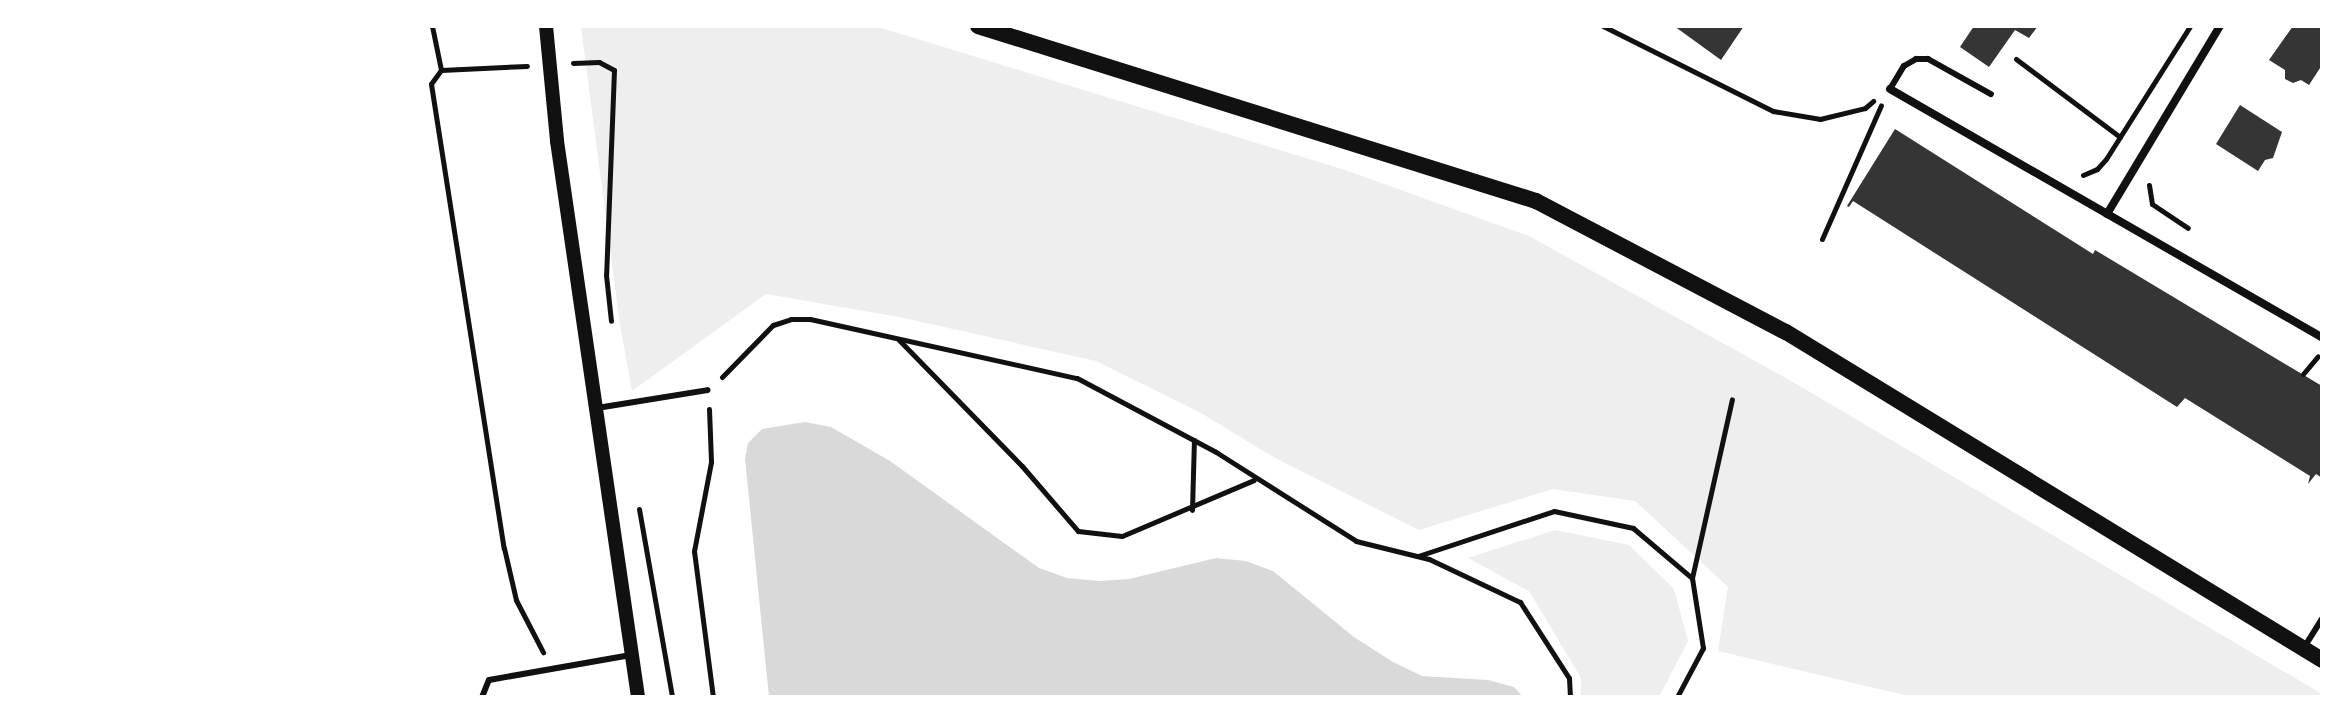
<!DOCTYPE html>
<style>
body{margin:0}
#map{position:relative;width:2348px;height:723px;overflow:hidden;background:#fff;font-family:"Roboto Condensed",sans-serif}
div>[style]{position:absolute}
.green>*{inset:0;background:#eee}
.water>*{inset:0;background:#d9d9d9}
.building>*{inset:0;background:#353535}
.path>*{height:5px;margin:-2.5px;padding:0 2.5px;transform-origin:2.5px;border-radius:2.5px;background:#111}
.service>*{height:6px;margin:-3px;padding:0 3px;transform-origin:3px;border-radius:3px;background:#111}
.minor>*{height:8px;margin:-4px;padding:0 4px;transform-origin:4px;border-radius:4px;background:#111}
.tertiary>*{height:14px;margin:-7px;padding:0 7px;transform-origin:7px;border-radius:7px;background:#111}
.secondary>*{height:16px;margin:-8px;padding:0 8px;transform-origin:8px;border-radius:8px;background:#111}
span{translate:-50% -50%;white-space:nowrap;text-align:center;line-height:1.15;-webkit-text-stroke:6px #fff;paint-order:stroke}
.frame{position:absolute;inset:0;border:28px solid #fff;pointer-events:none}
</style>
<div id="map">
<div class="green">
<i style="clip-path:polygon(875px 26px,1348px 171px,1529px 236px,1793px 382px,2322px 694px,2322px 697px,1913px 697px,1718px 651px,1728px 587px,1635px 501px,1553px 489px,1419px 530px,1275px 458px,1201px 413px,1096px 361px,899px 317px,766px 294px,632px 391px,619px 318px,581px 27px)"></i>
<i style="clip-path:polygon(1555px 530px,1629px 545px,1674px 589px,1688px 641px,1659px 697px,1581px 697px,1581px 678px,1529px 591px,1468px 558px)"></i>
</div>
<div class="water">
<i style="clip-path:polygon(805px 422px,831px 427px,890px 461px,1039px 568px,1067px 578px,1100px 581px,1129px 579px,1216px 558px,1246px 561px,1273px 571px,1354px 637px,1393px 662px,1422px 676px,1488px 680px,1514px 687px,1523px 697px,769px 697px,745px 459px,748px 443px,762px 429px)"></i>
</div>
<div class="building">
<i style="clip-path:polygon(1674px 26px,1744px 26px,1721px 60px)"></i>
<i style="clip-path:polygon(1974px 26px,2038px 26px,2029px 38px,2015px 30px,1989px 67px,1960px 47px)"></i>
<i style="clip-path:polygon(2293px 26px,2322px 28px,2322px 65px,2309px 85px,2301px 80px,2293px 83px,2285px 79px,2285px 70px,2269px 60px)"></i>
<i style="clip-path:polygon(2240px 105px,2282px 132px,2273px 158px,2265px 160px,2258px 171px,2216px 144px)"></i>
<i style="clip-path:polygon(1895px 129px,2093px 254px,2095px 250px,2322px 386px,2322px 478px,2316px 474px,2308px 484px,2310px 476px,2185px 398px,2177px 407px,1853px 201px,1849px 207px,1847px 206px)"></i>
</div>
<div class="path">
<i style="left:432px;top:26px;width:45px;rotate:78.4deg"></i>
<i style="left:441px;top:70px;width:86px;rotate:-2.7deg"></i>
<i style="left:1603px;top:26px;width:190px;rotate:26.6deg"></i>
<i style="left:1773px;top:111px;width:48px;rotate:9.7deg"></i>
<i style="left:1820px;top:119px;width:46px;rotate:-13.7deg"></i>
<i style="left:1865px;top:108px;width:11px;rotate:-41deg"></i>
<i style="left:2016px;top:59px;width:130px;rotate:36.9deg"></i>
<i style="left:573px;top:63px;width:26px;rotate:-2deg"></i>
<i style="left:599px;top:62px;width:17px;rotate:28deg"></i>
<i style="left:614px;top:70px;width:205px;rotate:92.2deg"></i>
<i style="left:606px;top:275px;width:46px;rotate:83.8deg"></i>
<i style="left:441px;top:70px;width:17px;rotate:126deg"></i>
<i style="left:431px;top:84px;width:470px;rotate:81.1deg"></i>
<i style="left:504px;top:548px;width:53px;rotate:77deg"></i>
<i style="left:516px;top:600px;width:59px;rotate:62.6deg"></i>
<i style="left:2083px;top:175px;width:15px;rotate:-23deg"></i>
<i style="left:2097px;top:169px;width:13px;rotate:-48deg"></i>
<i style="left:2106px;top:159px;width:157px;rotate:-57.7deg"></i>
<i style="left:2149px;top:185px;width:19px;rotate:81deg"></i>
<i style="left:2152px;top:204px;width:43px;rotate:33.7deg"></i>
<i style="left:1822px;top:239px;width:146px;rotate:-66.2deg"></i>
<i style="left:899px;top:340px;width:176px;rotate:45.7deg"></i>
<i style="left:1022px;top:466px;width:86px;rotate:49.3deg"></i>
<i style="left:1078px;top:531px;width:44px;rotate:6.5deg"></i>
<i style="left:1122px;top:536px;width:143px;rotate:-23deg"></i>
<i style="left:2303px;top:374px;width:23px;rotate:-50deg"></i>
<i style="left:722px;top:377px;width:73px;rotate:-45.6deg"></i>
<i style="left:773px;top:325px;width:19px;rotate:-18deg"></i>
<i style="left:791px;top:319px;width:19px"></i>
<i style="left:810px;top:319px;width:273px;rotate:12.5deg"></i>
<i style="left:1077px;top:378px;width:157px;rotate:28deg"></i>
<i style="left:1216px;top:452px;width:166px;rotate:32.4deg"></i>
<i style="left:1356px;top:541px;width:75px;rotate:13.9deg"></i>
<i style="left:1429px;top:559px;width:101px;rotate:25.3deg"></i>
<i style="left:1520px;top:602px;width:90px;rotate:57.2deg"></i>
<i style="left:1569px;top:678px;width:19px;rotate:87deg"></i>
<i style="left:709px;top:409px;width:53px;rotate:87.8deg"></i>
<i style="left:711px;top:462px;width:91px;rotate:100.8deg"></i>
<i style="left:694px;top:551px;width:147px;rotate:82.6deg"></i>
<i style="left:639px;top:509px;width:191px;rotate:80deg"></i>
<i style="left:1192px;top:510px;width:70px;rotate:-88.4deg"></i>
<i style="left:1418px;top:556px;width:143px;rotate:-18.3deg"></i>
<i style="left:1554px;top:511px;width:81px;rotate:12.1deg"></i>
<i style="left:1633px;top:528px;width:77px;rotate:40.3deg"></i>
<i style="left:1692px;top:578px;width:71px;rotate:81.1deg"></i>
<i style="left:1703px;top:648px;width:55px;rotate:118deg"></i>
<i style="left:1692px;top:578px;width:183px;rotate:-77.4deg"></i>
</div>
<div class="service">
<i style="left:1890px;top:89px;width:27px;rotate:-59deg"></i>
<i style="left:1904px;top:66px;width:14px;rotate:-30deg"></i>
<i style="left:1916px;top:59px;width:12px"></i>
<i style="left:1928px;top:59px;width:72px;rotate:29.1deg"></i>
<i style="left:597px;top:408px;width:112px;rotate:-9.2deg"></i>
<i style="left:2305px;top:646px;width:32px;rotate:-58deg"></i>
<i style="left:482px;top:697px;width:18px;rotate:-68deg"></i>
<i style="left:489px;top:680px;width:144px;rotate:-10deg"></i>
</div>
<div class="minor">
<i style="left:1890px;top:89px;width:498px;rotate:29.9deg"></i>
<i style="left:2107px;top:214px;width:219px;rotate:-59deg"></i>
</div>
<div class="tertiary">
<i style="left:546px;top:26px;width:116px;rotate:84.5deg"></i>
<i style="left:557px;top:141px;width:562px;rotate:81.71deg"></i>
</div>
<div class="secondary">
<i style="left:978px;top:26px;width:585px;rotate:17.41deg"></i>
<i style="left:1536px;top:201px;width:282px;rotate:27.7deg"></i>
<i style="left:1786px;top:332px;width:628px;rotate:31.46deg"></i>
</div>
<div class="frame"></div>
</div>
